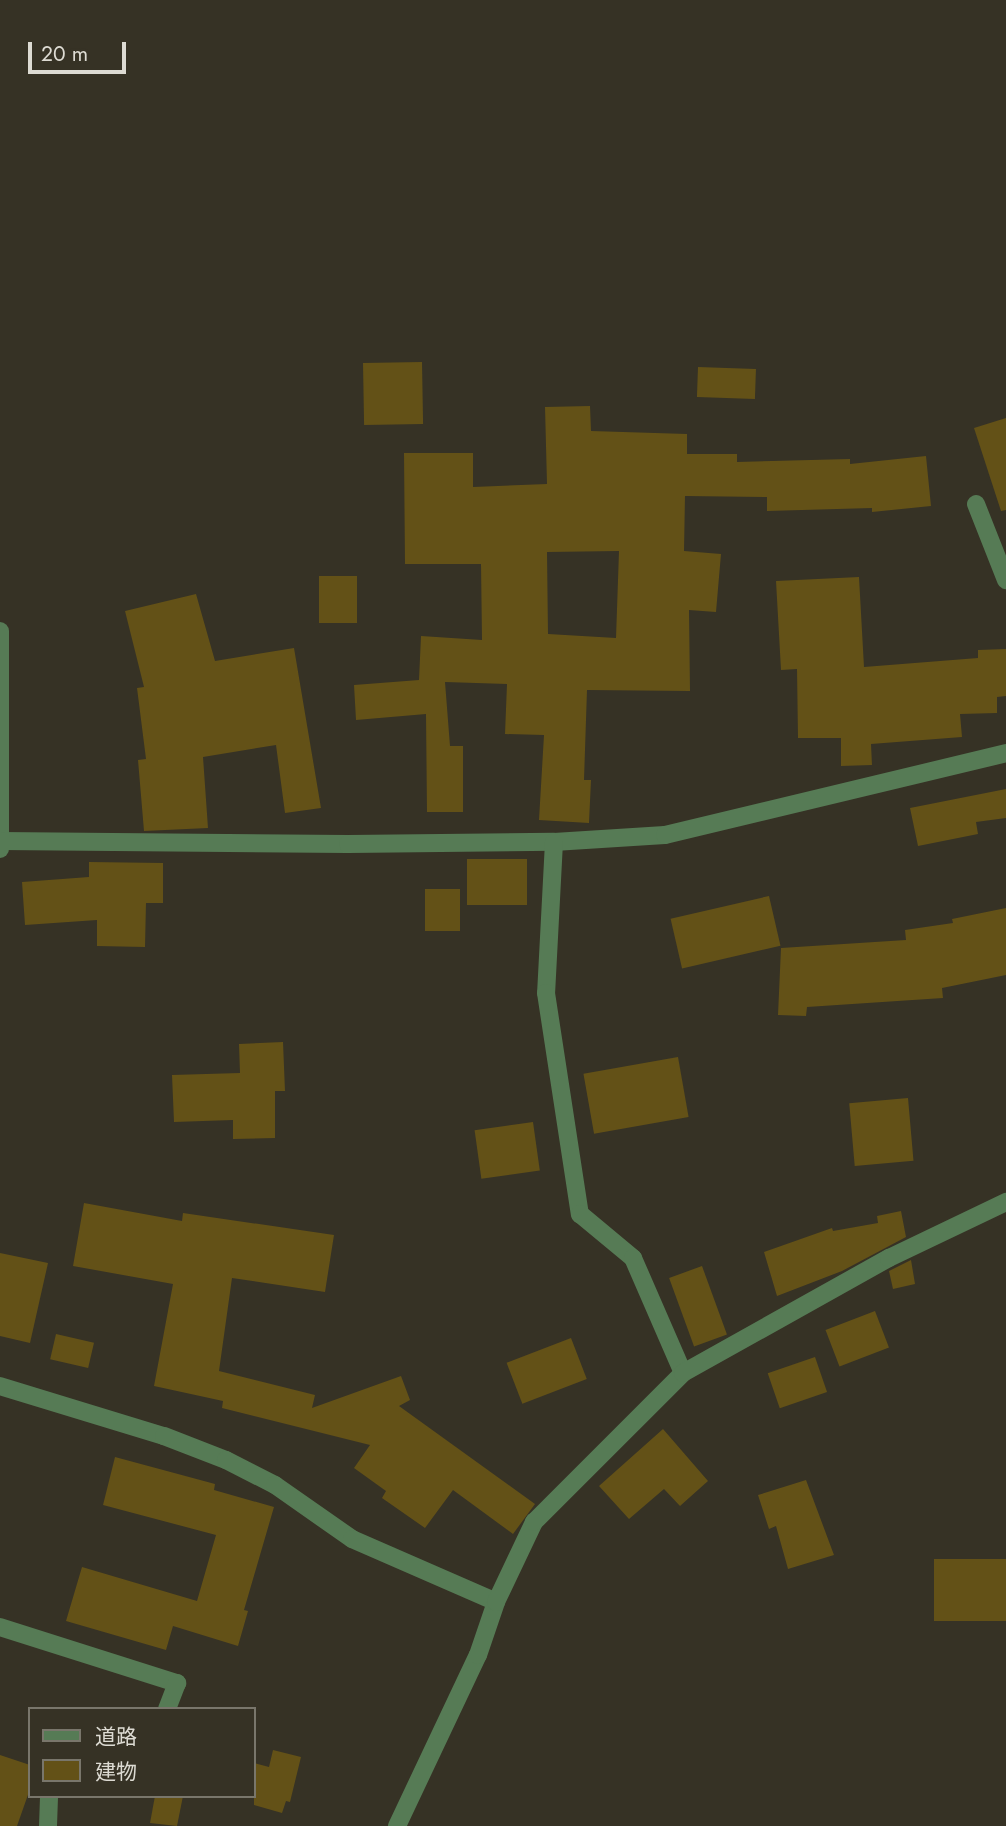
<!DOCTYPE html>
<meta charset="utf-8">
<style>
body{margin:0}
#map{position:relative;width:1006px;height:1826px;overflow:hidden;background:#363225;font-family:Jost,"Noto Sans JP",sans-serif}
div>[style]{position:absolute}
.building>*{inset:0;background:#635117;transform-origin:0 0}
.minor>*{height:18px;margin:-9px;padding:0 9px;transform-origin:9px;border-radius:9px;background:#567b55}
span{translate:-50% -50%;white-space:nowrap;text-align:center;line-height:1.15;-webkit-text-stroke:7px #363225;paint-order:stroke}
.legend{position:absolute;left:28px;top:1707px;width:228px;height:91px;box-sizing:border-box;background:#363225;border:2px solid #79766b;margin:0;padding:9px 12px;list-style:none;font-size:21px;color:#dddbd3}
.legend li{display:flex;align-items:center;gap:14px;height:35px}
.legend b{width:35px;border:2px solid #79766b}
.scale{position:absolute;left:28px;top:42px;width:98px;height:32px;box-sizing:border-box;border:4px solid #dddbd3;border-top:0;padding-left:9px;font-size:21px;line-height:24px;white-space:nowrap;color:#dddbd3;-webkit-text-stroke:5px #363225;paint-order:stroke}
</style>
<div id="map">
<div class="building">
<i style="left:422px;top:362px;width:62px;height:59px;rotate:89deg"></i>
<i style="left:698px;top:367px;width:58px;height:30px;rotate:2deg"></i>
<i style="clip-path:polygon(evenodd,590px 406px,591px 431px,687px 434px,687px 454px,737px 454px,737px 462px,850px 459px,850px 464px,926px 456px,931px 506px,872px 512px,872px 508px,767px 511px,767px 497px,685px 496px,684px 551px,721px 554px,716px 612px,689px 610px,690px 691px,587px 690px,584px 780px,591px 780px,589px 823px,539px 820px,544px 735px,505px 734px,507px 684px,445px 682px,450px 746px,463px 746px,463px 812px,427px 812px,426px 714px,356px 720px,354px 685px,419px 680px,421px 636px,482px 640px,481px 564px,405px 564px,404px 453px,473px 453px,473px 487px,547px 484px,545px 407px,590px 406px,619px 551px,616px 638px,548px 634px,547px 552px,619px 551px)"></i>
<i style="clip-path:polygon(1006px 418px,1006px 510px,1001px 511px,974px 428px)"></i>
<i style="left:319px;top:576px;width:38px;height:47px"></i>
<i style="clip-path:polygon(859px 577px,864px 667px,978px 658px,978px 650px,1006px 649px,1006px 696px,997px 697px,997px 713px,960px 714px,962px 737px,871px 744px,872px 765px,841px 766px,841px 738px,798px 738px,797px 669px,781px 670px,776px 581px)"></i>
<i style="clip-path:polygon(196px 594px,215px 661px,294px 648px,321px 808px,285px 813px,276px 745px,203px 757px,208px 828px,144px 831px,138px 760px,146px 759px,137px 688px,144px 687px,125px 611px)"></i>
<i style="clip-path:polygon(1006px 789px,1006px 818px,976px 822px,978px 834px,918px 846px,910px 808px)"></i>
<i style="left:467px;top:859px;width:60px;height:46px"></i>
<i style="clip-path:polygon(89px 862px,163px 863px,163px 903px,146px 903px,145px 947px,97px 946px,97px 920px,25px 925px,22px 882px,89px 877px)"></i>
<i style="left:425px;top:889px;width:35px;height:42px"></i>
<i style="left:769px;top:896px;width:51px;height:101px;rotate:77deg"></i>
<i style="clip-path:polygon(1006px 908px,1006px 975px,942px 988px,943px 998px,807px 1007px,806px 1016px,778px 1015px,781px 948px,906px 940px,905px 930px,953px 923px,952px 919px)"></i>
<i style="clip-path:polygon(283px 1042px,285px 1091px,275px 1091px,275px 1138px,233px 1139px,233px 1120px,174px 1122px,172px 1075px,240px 1073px,239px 1044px)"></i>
<i style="left:678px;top:1057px;width:61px;height:96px;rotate:80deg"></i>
<i style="left:908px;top:1098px;width:63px;height:59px;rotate:85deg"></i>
<i style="left:533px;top:1122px;width:49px;height:59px;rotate:82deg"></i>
<i style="clip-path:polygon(84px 1203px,182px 1221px,183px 1213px,334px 1235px,325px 1292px,232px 1278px,219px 1371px,315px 1395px,312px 1408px,401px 1376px,410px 1400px,399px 1406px,535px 1504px,513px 1534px,453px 1490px,425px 1528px,382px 1498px,386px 1491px,354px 1468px,370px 1445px,222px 1408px,223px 1401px,154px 1386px,173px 1284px,73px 1266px)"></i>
<i style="clip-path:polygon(901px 1211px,906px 1237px,842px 1271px,777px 1296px,764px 1252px,832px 1228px,833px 1231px,878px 1223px,877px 1216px)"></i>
<i style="clip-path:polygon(0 1253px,48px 1263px,30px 1343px,0 1336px)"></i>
<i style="clip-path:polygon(911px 1260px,915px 1284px,893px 1289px,889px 1271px)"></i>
<i style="left:702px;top:1266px;width:73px;height:35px;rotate:70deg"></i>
<i style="left:875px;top:1311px;width:39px;height:53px;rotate:69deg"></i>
<i style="left:56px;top:1334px;width:39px;height:26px;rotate:13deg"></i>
<i style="left:571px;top:1338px;width:44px;height:69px;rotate:69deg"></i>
<i style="left:815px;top:1357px;width:37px;height:50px;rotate:71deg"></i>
<i style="clip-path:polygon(663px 1429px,708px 1481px,680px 1506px,664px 1489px,629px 1519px,599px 1486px)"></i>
<i style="clip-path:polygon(115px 1457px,215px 1484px,214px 1490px,274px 1507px,244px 1610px,248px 1611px,238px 1646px,173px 1626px,166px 1650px,66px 1621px,82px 1567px,197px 1601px,216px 1535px,103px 1505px)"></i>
<i style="clip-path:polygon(806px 1480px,834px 1555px,788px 1569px,776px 1526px,769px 1529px,758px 1495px)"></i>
<i style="left:1006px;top:1559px;width:62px;height:72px;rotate:90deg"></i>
<i style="clip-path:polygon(273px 1750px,301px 1757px,290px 1802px,286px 1801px,282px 1813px,254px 1805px,254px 1763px,269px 1767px)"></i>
<i style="clip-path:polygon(0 1755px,30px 1765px,30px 1789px,17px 1826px,0 1826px)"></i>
<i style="clip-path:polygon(155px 1796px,183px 1796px,177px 1826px,150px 1823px)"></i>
</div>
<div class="minor">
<i style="left:976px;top:504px;width:82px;rotate:68.5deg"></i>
<i style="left:0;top:631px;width:218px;rotate:90deg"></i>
<i style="left:0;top:841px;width:348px;rotate:0.5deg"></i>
<i style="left:348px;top:844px;width:206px;rotate:-0.6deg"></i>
<i style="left:554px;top:842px;width:111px;rotate:-3.6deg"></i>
<i style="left:665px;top:835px;width:351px;rotate:-13.5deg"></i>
<i style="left:554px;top:842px;width:151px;rotate:93deg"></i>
<i style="left:546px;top:993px;width:224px;rotate:81.3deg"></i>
<i style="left:580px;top:1214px;width:69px;rotate:39.7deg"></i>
<i style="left:633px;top:1258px;width:125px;rotate:66.5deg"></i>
<i style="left:0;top:1386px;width:171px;rotate:17deg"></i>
<i style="left:164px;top:1436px;width:66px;rotate:21.2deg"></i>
<i style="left:226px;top:1460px;width:55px;rotate:27deg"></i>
<i style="left:275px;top:1485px;width:94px;rotate:35deg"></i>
<i style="left:352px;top:1539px;width:157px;rotate:23.6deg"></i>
<i style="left:0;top:1627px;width:186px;rotate:17.6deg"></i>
<i style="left:177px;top:1683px;width:28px;rotate:111deg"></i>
<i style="left:48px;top:1826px;width:30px;rotate:-88deg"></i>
<i style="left:397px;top:1826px;width:189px;rotate:-64.7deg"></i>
<i style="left:478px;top:1655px;width:56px;rotate:-71.2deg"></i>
<i style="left:496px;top:1602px;width:89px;rotate:-64.6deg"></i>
<i style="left:534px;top:1522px;width:211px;rotate:-45deg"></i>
<i style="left:683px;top:1373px;width:236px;rotate:-29.2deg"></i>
<i style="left:889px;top:1258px;width:130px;rotate:-25.6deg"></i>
</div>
<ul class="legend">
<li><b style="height:9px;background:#567b55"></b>道路</li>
<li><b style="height:19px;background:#635117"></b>建物</li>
</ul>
<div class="scale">20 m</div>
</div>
